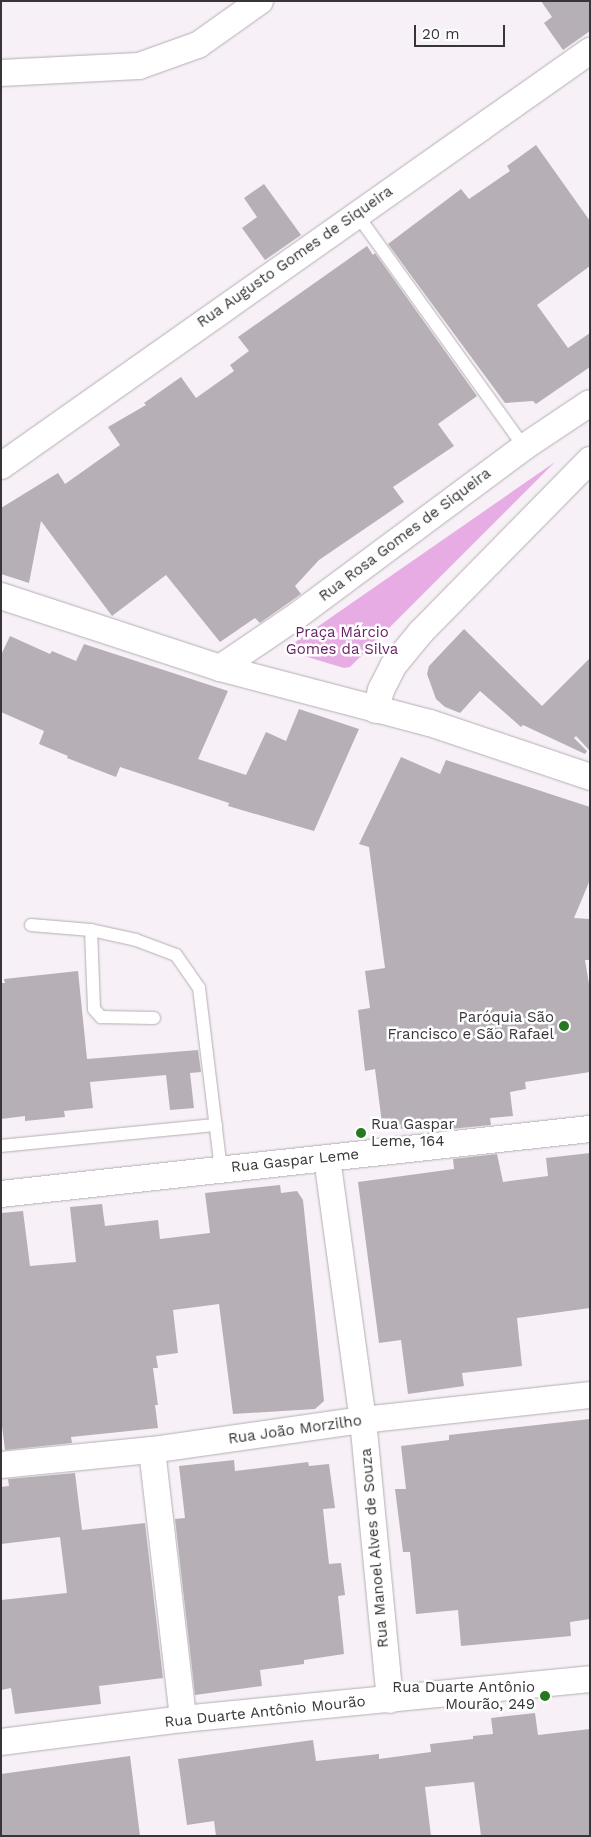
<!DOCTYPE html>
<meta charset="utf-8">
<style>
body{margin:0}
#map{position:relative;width:591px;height:1837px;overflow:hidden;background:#f7f0f6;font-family:"Work Sans",sans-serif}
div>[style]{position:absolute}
.green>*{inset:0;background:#e7ace4}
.building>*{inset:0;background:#b6b0b6}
.roads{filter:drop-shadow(0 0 1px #b4aeb4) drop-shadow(0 0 1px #b4aeb4)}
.lane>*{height:12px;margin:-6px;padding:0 6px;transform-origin:6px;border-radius:6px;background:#fff}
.street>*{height:26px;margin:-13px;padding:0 13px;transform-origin:13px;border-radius:13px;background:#fff}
.dots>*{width:14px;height:14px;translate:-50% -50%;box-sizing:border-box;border:2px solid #fff;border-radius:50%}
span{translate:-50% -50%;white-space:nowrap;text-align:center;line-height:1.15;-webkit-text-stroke:5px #fff;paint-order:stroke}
.street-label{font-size:15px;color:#373537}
.park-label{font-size:15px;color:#661d65}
.poi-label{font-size:15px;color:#373537}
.right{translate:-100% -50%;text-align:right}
.left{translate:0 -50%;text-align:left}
.frame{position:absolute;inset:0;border:2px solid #373537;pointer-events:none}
.scale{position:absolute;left:414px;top:25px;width:91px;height:22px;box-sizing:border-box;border:2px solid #373537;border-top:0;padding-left:6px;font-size:15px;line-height:18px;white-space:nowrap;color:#373537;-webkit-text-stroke:4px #fff;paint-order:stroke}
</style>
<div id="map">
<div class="green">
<i style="clip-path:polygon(555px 462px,350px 667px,344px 668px,284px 650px)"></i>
</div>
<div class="building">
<i style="clip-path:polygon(541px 1px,590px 1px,590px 31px,563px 50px,544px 23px,552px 17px)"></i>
<i style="clip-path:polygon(536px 145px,590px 221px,590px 266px,537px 305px,568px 348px,590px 333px,590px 367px,536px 404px,533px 401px,505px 403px,388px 244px,461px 189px,469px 199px,510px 171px,507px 166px)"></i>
<i style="clip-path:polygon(264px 184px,301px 235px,265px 260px,242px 228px,257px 217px,244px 198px)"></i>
<i style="clip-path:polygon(367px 246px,373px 255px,375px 253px,477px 396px,438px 424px,454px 446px,393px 487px,404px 502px,319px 560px,295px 586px,301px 594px,260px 623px,255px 618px,220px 642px,166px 575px,112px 616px,41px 521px,29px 583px,1px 574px,1px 508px,58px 473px,65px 484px,120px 445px,108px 427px,146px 405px,144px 403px,181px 377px,196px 398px,234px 371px,230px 365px,249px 351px,238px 337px)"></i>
<i style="clip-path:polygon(464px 629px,542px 706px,590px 658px,590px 751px,576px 736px,574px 738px,587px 751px,585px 754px,523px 725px,521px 727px,480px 691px,460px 713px,445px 707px,436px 699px,427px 674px,429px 666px)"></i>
<i style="clip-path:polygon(10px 636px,50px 654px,52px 651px,76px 661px,84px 644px,228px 691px,198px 759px,246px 775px,266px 732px,286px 741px,299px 709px,359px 729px,314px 831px,228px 806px,229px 803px,120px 767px,116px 777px,67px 758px,68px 756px,39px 744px,44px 731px,1px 712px,1px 655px)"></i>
<i style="clip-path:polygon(401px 757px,440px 774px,446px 760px,590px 807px,590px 880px,574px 918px,590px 919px,590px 960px,585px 960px,590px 990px,590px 1072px,525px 1082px,526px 1089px,510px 1092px,513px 1116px,490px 1118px,491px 1125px,450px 1129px,450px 1126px,423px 1126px,383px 1131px,375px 1069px,365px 1071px,358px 1010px,370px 1008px,365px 971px,385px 968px,369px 847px,359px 844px)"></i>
<i style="clip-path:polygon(78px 971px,87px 1059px,198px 1050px,201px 1072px,190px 1073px,194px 1108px,170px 1110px,166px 1075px,90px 1082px,93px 1108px,64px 1111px,65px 1117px,25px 1121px,25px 1116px,1px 1119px,1px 983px,5px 983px,4px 979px)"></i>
<i style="clip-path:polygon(590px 1153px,590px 1308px,517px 1318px,522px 1366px,462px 1373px,464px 1386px,408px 1394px,401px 1340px,379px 1343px,358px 1182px,454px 1169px,453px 1159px,497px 1154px,503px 1182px,548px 1176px,546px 1158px)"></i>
<i style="clip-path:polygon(280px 1185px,281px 1193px,297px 1191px,303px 1200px,324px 1401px,315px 1409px,233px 1414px,219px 1304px,173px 1310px,178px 1353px,156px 1356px,158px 1368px,153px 1368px,158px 1405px,155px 1405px,158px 1428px,71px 1437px,72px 1443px,5px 1450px,1px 1418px,1px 1213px,23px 1211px,30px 1266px,76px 1262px,70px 1207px,102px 1204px,105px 1226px,158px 1220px,160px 1239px,210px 1233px,205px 1193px)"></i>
<i style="clip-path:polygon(590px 1419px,590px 1619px,570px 1622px,571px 1636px,461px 1646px,458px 1610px,416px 1614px,410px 1552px,403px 1552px,395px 1489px,406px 1489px,401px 1446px,449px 1440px,449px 1435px)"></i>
<i style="clip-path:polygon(234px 1460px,235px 1471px,308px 1462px,309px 1466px,329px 1464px,335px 1508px,323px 1509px,329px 1564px,341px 1563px,345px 1595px,338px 1596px,344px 1654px,304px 1660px,304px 1664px,260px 1670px,262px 1686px,195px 1695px,175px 1519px,185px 1518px,179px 1466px)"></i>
<i style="clip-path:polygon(75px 1473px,82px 1530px,145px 1523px,163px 1678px,99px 1686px,101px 1704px,15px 1714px,11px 1688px,1px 1690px,1px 1600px,67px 1593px,60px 1537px,1px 1544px,1px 1487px,9px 1486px,8px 1479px)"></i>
<i style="clip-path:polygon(535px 1713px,538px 1735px,590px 1729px,590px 1836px,481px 1836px,474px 1782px,425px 1787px,431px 1836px,216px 1836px,214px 1821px,187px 1825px,178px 1759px,313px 1740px,316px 1761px,379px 1754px,379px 1759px,431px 1752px,430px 1744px,473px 1739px,473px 1736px,493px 1734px,491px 1718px)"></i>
<i style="clip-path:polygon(130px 1756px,140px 1836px,1px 1836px,1px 1774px)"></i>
</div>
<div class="roads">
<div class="lane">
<i style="left:356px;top:213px;width:288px;rotate:54.3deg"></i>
<i style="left:31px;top:925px;width:60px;rotate:4.8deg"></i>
<i style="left:91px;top:930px;width:46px;rotate:12.5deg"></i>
<i style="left:136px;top:940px;width:43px;rotate:20.6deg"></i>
<i style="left:176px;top:955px;width:40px;rotate:55.1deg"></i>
<i style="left:199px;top:988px;width:182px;rotate:83.1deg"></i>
<i style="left:91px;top:930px;width:79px;rotate:87.8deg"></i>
<i style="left:94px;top:1009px;width:11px;rotate:49deg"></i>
<i style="left:101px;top:1017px;width:53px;rotate:1.1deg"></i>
<i style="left:1px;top:1146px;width:216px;rotate:-5.6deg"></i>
</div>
<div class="street">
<i style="left:1px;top:73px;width:138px;rotate:-2.9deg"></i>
<i style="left:139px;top:66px;width:63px;rotate:-19.6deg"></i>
<i style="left:198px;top:45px;width:76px;rotate:-35.4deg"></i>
<i style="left:1px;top:466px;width:721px;rotate:-35.17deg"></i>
<i style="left:1px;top:596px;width:231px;rotate:18.2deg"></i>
<i style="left:220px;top:668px;width:217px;rotate:14.7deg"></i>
<i style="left:430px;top:723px;width:169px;rotate:18.6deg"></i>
<i style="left:220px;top:668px;width:94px;rotate:-34.2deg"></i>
<i style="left:298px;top:615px;width:282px;rotate:-36.6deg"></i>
<i style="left:524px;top:447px;width:79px;rotate:-33.7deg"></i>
<i style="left:376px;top:710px;width:21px;rotate:-76deg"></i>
<i style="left:381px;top:690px;width:27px;rotate:-63deg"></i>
<i style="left:393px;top:666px;width:44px;rotate:-50.5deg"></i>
<i style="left:421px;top:632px;width:241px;rotate:-45.5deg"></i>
<i style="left:327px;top:1158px;width:264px;rotate:82.2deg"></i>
<i style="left:363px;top:1420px;width:281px;rotate:84.5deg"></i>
<i style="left:1px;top:1194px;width:593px;rotate:-6.3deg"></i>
<i style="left:152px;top:1450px;width:271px;rotate:83.4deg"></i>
<i style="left:1px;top:1465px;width:152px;rotate:-5.7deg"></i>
<i style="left:152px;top:1450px;width:213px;rotate:-8.1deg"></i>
<i style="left:363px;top:1420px;width:228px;rotate:-6.3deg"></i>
<i style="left:1px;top:1742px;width:183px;rotate:-7.2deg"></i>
<i style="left:183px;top:1719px;width:409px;rotate:-5.6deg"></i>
</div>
</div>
<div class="dots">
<i style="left:564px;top:1026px;background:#257720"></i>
<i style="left:361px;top:1133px;background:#257720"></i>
<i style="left:545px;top:1696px;background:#257720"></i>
</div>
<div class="street-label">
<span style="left:295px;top:257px;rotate:-35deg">Rua Augusto Gomes de Siqueira</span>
<span style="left:405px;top:535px;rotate:-37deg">Rua Rosa Gomes de Siqueira</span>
<span style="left:295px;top:1161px;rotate:-6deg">Rua Gaspar Leme</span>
<span style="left:295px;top:1430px;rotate:-8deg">Rua João Morzilho</span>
<span style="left:375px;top:1548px;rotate:-95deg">Rua Manoel Alves de Souza</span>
<span style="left:265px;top:1712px;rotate:-6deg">Rua Duarte Antônio Mourão</span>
</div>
<div class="park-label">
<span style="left:342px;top:641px">Praça Márcio<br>Gomes da Silva</span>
</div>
<div class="poi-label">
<span class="right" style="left:554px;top:1026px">Paróquia São<br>Francisco e São Rafael</span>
<span class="left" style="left:371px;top:1133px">Rua Gaspar<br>Leme, 164</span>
<span class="right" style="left:535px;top:1696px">Rua Duarte Antônio<br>Mourão, 249</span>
</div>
<div class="frame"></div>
<div class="scale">20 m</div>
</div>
